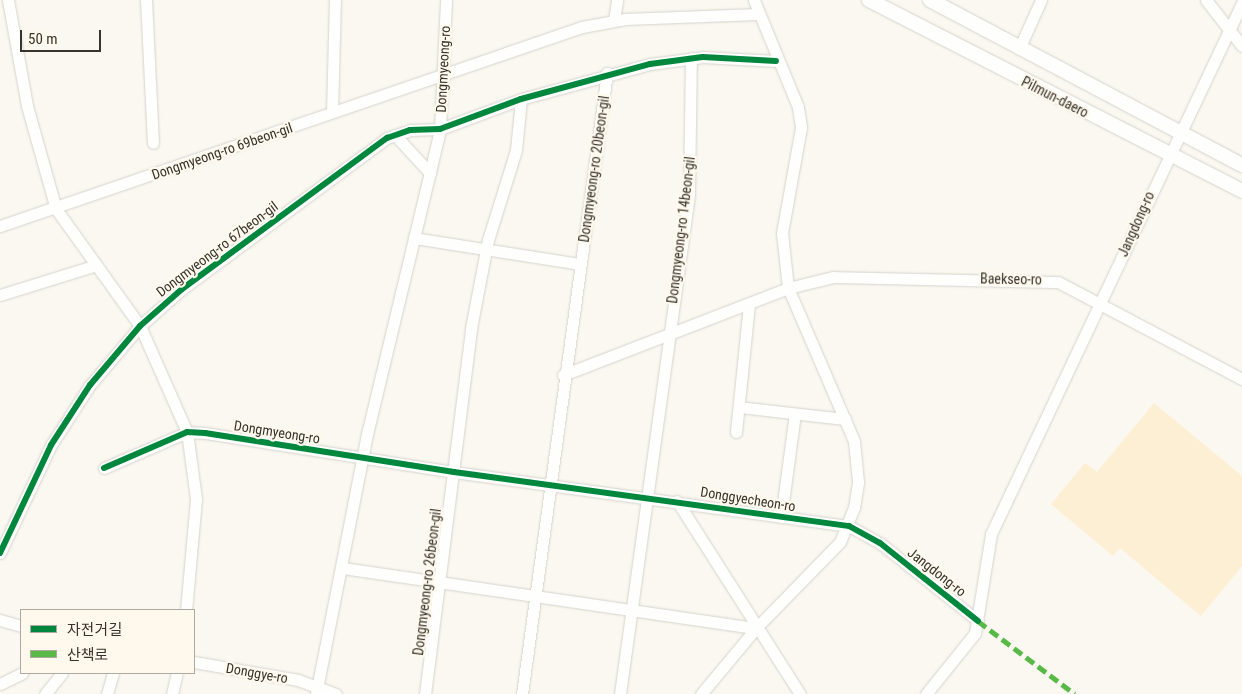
<!DOCTYPE html>
<meta charset="utf-8">
<style>
body{margin:0}
#map{position:relative;width:1242px;height:694px;overflow:hidden;background:#fbf8f1;font-family:"Roboto Condensed","Noto Sans KR",sans-serif}
div>[style]{position:absolute}
.green>*{inset:0;background:#fdefd3}
.roads{filter:drop-shadow(0 0 1px #d5d3cd) drop-shadow(0 0 1px #d5d3cd)}
.minor>*{height:11px;margin:-5.5px;padding:0 5.5px;transform-origin:5.5px;border-radius:5.5px;background:#fefefd}
.major>*{height:14px;margin:-7px;padding:0 7px;transform-origin:7px;border-radius:7px;background:#fefefd}
.quiet>*{height:5px;margin-top:-2.5px;transform-origin:0;background:repeating-linear-gradient(90deg,#58b947 0 10px,transparent 0 15px)}
.cycleway>*{height:6px;margin:-3px;padding:0 3px;transform-origin:3px;border-radius:3px;background:#00873e}
span{translate:-50% -50%;white-space:nowrap;text-align:center;line-height:1.15;-webkit-text-stroke:4.5px #fff9ed;paint-order:stroke}
.street-label{font-size:14px;color:#37342e}
.legend{position:absolute;left:20px;top:609px;width:175px;height:65px;box-sizing:border-box;background:#fff9ed;border:1px solid #afaaa1;margin:0;padding:6px 9px;list-style:none;font-size:15px;color:#37342e}
.legend li{display:flex;align-items:center;gap:10px;height:25px}
.legend b{width:25px;border:1px solid #afaaa1}
.scale{position:absolute;left:20px;top:30px;width:81px;height:22px;box-sizing:border-box;border:2px solid #37342e;border-top:0;padding-left:6px;font-size:15px;line-height:18px;white-space:nowrap;color:#37342e;-webkit-text-stroke:4px #fff9ed;paint-order:stroke}
</style>
<div id="map">
<div class="green">
<i style="clip-path:polygon(1154px 403px,1242px 476px,1242px 566px,1201px 616px,1120px 548px,1113px 556px,1051px 504px,1085px 463px,1097px 472px)"></i>
</div>
<div class="roads">
<div class="minor">
<i style="left:8px;top:0;width:108px;rotate:79.8deg"></i>
<i style="left:27px;top:106px;width:107px;rotate:74.3deg"></i>
<i style="left:56px;top:209px;width:144px;rotate:54.3deg"></i>
<i style="left:140px;top:326px;width:116px;rotate:66.1deg"></i>
<i style="left:187px;top:432px;width:68px;rotate:82.3deg"></i>
<i style="left:196px;top:499px;width:111px;rotate:95.1deg"></i>
<i style="left:146px;top:0;width:143px;rotate:87.2deg"></i>
<i style="left:1206px;top:0;width:58px;rotate:52deg"></i>
<i style="left:614px;top:20px;width:20px;rotate:-81deg"></i>
<i style="left:1019px;top:49px;width:54px;rotate:-65.8deg"></i>
<i style="left:332px;top:112px;width:112px;rotate:-88.5deg"></i>
<i style="left:395px;top:135px;width:52px;rotate:47.4deg"></i>
<i style="left:0;top:226px;width:615px;rotate:-18.88deg"></i>
<i style="left:582px;top:27px;width:44px;rotate:-10.5deg"></i>
<i style="left:625px;top:19px;width:133px;rotate:-2.2deg"></i>
<i style="left:414px;top:238px;width:168px;rotate:8.9deg"></i>
<i style="left:0;top:295px;width:97px;rotate:-17.3deg"></i>
<i style="left:563px;top:375px;width:241px;rotate:-21.1deg"></i>
<i style="left:788px;top:288px;width:46px;rotate:-13.7deg"></i>
<i style="left:833px;top:277px;width:225px;rotate:1.3deg"></i>
<i style="left:1058px;top:282px;width:208px;rotate:27.8deg"></i>
<i style="left:739px;top:407px;width:107px;rotate:6.5deg"></i>
<i style="left:736px;top:432px;width:129px;rotate:-84.2deg"></i>
<i style="left:104px;top:468px;width:90px;rotate:-23.4deg"></i>
<i style="left:187px;top:432px;width:18px;rotate:3deg"></i>
<i style="left:205px;top:433px;width:252px;rotate:8.9deg"></i>
<i style="left:454px;top:472px;width:399px;rotate:7.8deg"></i>
<i style="left:849px;top:526px;width:35px;rotate:29deg"></i>
<i style="left:880px;top:543px;width:125px;rotate:38.5deg"></i>
<i style="left:677px;top:501px;width:229px;rotate:57.5deg"></i>
<i style="left:781px;top:517px;width:104px;rotate:-82.3deg"></i>
<i style="left:0;top:553px;width:119px;rotate:-64.7deg"></i>
<i style="left:51px;top:445px;width:72px;rotate:-57deg"></i>
<i style="left:90px;top:385px;width:77px;rotate:-49.7deg"></i>
<i style="left:140px;top:326px;width:56px;rotate:-41.4deg"></i>
<i style="left:182px;top:289px;width:255px;rotate:-36.4deg"></i>
<i style="left:387px;top:138px;width:24px;rotate:-19deg"></i>
<i style="left:410px;top:130px;width:30px;rotate:-2deg"></i>
<i style="left:440px;top:129px;width:86px;rotate:-20.3deg"></i>
<i style="left:521px;top:99px;width:134px;rotate:-15.2deg"></i>
<i style="left:650px;top:64px;width:53px;rotate:-7.5deg"></i>
<i style="left:703px;top:57px;width:73px;rotate:3.1deg"></i>
<i style="left:343px;top:568px;width:417px;rotate:8.3deg"></i>
<i style="left:0;top:620px;width:22px;rotate:16deg"></i>
<i style="left:194px;top:662px;width:106px;rotate:9.8deg"></i>
<i style="left:298px;top:680px;width:40px;rotate:20.2deg"></i>
<i style="left:0;top:684px;width:25px;rotate:-26deg"></i>
<i style="left:45px;top:694px;width:27px;rotate:-51deg"></i>
<i style="left:107px;top:694px;width:22px;rotate:-74deg"></i>
<i style="left:172px;top:694px;width:22px;rotate:-77deg"></i>
<i style="left:316px;top:694px;width:269px;rotate:-78.9deg"></i>
<i style="left:368px;top:430px;width:309px;rotate:-76.5deg"></i>
<i style="left:440px;top:129px;width:129px;rotate:-87.3deg"></i>
<i style="left:425px;top:694px;width:369px;rotate:-82.8deg"></i>
<i style="left:471px;top:328px;width:90px;rotate:-79.1deg"></i>
<i style="left:488px;top:240px;width:94px;rotate:-72.7deg"></i>
<i style="left:516px;top:150px;width:51px;rotate:-84.4deg"></i>
<i style="left:522px;top:694px;width:627px;rotate:-82.21deg"></i>
<i style="left:620px;top:694px;width:504px;rotate:-82.13deg"></i>
<i style="left:689px;top:195px;width:137px;rotate:-89.2deg"></i>
<i style="left:701px;top:694px;width:86px;rotate:-50.2deg"></i>
<i style="left:756px;top:628px;width:120px;rotate:-45.7deg"></i>
<i style="left:840px;top:542px;width:37px;rotate:-68deg"></i>
<i style="left:854px;top:508px;width:26px;rotate:-81deg"></i>
<i style="left:858px;top:482px;width:41px;rotate:-95.6deg"></i>
<i style="left:854px;top:441px;width:167px;rotate:-113.3deg"></i>
<i style="left:788px;top:288px;width:55px;rotate:-96.2deg"></i>
<i style="left:782px;top:233px;width:108px;rotate:-79.8deg"></i>
<i style="left:801px;top:127px;width:20px;rotate:-99deg"></i>
<i style="left:798px;top:107px;width:116px;rotate:-112.4deg"></i>
<i style="left:926px;top:694px;width:78px;rotate:-51.2deg"></i>
<i style="left:975px;top:633px;width:100px;rotate:-80.8deg"></i>
<i style="left:991px;top:534px;width:587px;rotate:-64.7deg"></i>
</div>
<div class="major">
<i style="left:869px;top:0;width:419px;rotate:27.1deg"></i>
<i style="left:930px;top:0;width:353px;rotate:27.9deg"></i>
</div>
</div>
<div class="quiet">
<i style="left:978px;top:621px;width:121px;rotate:37deg"></i>
</div>
<div class="cycleway">
<i style="left:104px;top:468px;width:90px;rotate:-23.4deg"></i>
<i style="left:187px;top:432px;width:18px;rotate:3deg"></i>
<i style="left:205px;top:433px;width:252px;rotate:8.9deg"></i>
<i style="left:454px;top:472px;width:399px;rotate:7.8deg"></i>
<i style="left:849px;top:526px;width:35px;rotate:29deg"></i>
<i style="left:880px;top:543px;width:125px;rotate:38.5deg"></i>
<i style="left:0;top:553px;width:119px;rotate:-64.7deg"></i>
<i style="left:51px;top:445px;width:72px;rotate:-57deg"></i>
<i style="left:90px;top:385px;width:77px;rotate:-49.7deg"></i>
<i style="left:140px;top:326px;width:56px;rotate:-41.4deg"></i>
<i style="left:182px;top:289px;width:255px;rotate:-36.4deg"></i>
<i style="left:387px;top:138px;width:24px;rotate:-19deg"></i>
<i style="left:410px;top:130px;width:30px;rotate:-2deg"></i>
<i style="left:440px;top:129px;width:86px;rotate:-20.3deg"></i>
<i style="left:521px;top:99px;width:134px;rotate:-15.2deg"></i>
<i style="left:650px;top:64px;width:53px;rotate:-7.5deg"></i>
<i style="left:703px;top:57px;width:73px;rotate:3.1deg"></i>
</div>
<div class="street-label">
<span style="left:443px;top:69px;rotate:-87deg">Dongmyeong-ro</span>
<span style="left:1055px;top:97px;rotate:27deg">Pilmun-daero</span>
<span style="left:222px;top:151px;rotate:-19deg">Dongmyeong-ro 69beon-gil</span>
<span style="left:594px;top:169px;rotate:-82deg">Dongmyeong-ro 20beon-gil</span>
<span style="left:1136px;top:224px;rotate:-66deg">Jangdong-ro</span>
<span style="left:681px;top:230px;rotate:-83deg">Dongmyeong-ro 14beon-gil</span>
<span style="left:217px;top:249px;rotate:-37deg">Dongmyeong-ro 67beon-gil</span>
<span style="left:1011px;top:279px;rotate:1deg">Baekseo-ro</span>
<span style="left:277px;top:432px;rotate:9deg">Dongmyeong-ro</span>
<span style="left:748px;top:499px;rotate:9deg">Donggyecheon-ro</span>
<span style="left:937px;top:572px;rotate:38deg">Jangdong-ro</span>
<span style="left:427px;top:582px;rotate:-83deg">Dongmyeong-ro 26beon-gil</span>
<span style="left:257px;top:673px;rotate:10deg">Donggye-ro</span>
</div>
<ul class="legend">
<li><b style="height:6px;background:#00873e"></b>자전거길</li>
<li><b style="height:6px;background:#58b947"></b>산책로</li>
</ul>
<div class="scale">50 m</div>
</div>
